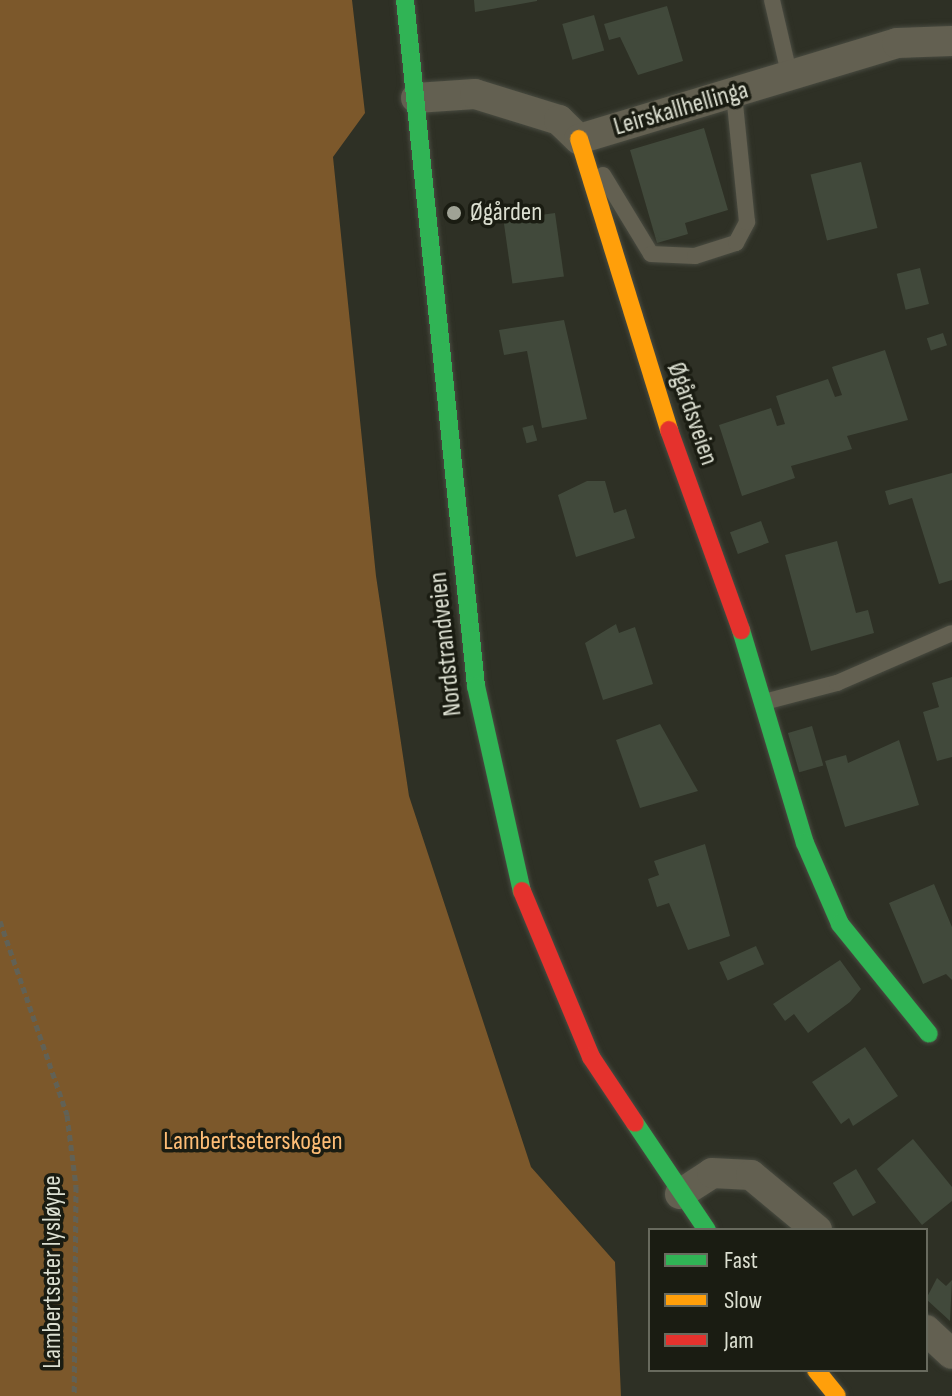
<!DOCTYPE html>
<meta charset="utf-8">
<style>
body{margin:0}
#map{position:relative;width:952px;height:1396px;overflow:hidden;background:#2e3025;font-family:"Sofia Sans Condensed",sans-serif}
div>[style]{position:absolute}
.forest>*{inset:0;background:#7c582b}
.building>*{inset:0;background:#41493b;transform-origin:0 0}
.path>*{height:5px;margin-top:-2.5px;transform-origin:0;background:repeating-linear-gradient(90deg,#616155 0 6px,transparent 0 10px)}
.roads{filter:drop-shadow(0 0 2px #494b41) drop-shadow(0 0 2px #494b41)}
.lane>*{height:16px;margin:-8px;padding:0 8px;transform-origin:8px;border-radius:8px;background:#636051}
.street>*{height:30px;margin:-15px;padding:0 15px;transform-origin:15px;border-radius:15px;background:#636051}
.fast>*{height:18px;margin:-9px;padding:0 9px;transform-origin:9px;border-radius:9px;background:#30b455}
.slow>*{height:18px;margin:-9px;padding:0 9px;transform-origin:9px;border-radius:9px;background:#ff9f0a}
.jam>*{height:18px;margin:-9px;padding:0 9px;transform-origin:9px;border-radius:9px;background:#e5322d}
.dots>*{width:22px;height:22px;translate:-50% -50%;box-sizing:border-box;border:4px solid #1a1c12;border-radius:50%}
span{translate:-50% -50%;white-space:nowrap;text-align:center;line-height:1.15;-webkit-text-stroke:7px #1a1c12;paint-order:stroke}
.street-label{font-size:26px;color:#dcdfd1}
.poi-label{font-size:26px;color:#dcdfd1}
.left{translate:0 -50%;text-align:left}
.park-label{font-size:26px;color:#febd76}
.legend{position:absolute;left:648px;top:1228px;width:280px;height:144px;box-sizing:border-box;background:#1a1c12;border:2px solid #686a5e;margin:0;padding:10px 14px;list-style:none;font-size:24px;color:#dcdfd1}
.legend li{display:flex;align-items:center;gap:16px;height:40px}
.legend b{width:40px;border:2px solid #686a5e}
</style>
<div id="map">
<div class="forest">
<i style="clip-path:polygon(0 0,352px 0,365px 113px,333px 157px,376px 576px,409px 796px,531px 1167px,615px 1262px,621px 1396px,0 1396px)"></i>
</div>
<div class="building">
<i style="clip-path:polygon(474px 0,537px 0,537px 1px,475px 12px)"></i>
<i style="clip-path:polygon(667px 6px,683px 61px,638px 75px,620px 37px,609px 40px,604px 24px)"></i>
<i style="left:594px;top:15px;width:37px;height:33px;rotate:74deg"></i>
<i style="clip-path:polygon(704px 128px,728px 210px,685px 223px,688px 234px,657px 243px,630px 150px)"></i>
<i style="left:861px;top:162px;width:68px;height:52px;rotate:76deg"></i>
<i style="left:555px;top:213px;width:64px;height:52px;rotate:82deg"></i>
<i style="left:920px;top:268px;width:37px;height:24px;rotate:76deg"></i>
<i style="clip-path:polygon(564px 320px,587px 419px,542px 428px,527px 351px,504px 355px,499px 330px)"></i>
<i style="left:943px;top:333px;width:13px;height:17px;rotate:72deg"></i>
<i style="clip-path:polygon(885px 350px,908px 420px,847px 436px,852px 449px,791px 466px,795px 478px,742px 496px,719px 425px,771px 408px,777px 426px,785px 424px,776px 396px,828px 379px,835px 397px,842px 395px,832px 367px)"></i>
<i style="left:533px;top:425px;width:16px;height:11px;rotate:75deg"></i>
<i style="clip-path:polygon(952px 473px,952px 580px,939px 584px,912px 498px,889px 505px,885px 491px)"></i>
<i style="clip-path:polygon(587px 481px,605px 481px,614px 513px,626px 509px,635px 538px,576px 557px,558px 495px)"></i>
<i style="left:761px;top:521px;width:23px;height:33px;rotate:70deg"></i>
<i style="clip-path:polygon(837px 541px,856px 613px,868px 610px,874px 633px,811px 651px,785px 555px)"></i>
<i style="clip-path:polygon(616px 624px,619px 633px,635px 627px,653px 684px,603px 700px,585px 643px)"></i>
<i style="clip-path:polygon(952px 677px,952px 757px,937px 761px,923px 712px,939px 707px,932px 683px)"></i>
<i style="clip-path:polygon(660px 724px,698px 791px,640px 808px,616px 740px)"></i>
<i style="left:812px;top:726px;width:41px;height:25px;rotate:74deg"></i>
<i style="clip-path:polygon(899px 740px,919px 805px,845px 827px,825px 761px,846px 755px,848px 763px)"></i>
<i style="clip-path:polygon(705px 844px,730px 936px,688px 950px,669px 903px,657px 907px,648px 879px,659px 875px,654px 861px)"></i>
<i style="clip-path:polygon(934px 884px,952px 927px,952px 980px,946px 974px,923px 984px,889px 903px)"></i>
<i style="left:756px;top:946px;width:20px;height:40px;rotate:66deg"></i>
<i style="clip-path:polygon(840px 960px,861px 989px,850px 1002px,808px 1033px,794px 1014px,785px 1021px,773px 1004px)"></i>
<i style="clip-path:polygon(865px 1047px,898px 1096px,853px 1126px,849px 1118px,841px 1124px,812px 1082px)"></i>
<i style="clip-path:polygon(913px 1139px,952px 1187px,952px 1201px,922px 1225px,877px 1169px)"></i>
<i style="left:856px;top:1169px;width:39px;height:27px;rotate:59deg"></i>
<i style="clip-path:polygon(937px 1278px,946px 1286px,952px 1280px,950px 1321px,926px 1299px)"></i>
</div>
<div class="path">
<i style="left:0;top:921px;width:205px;rotate:70.9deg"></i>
<i style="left:67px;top:1115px;width:72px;rotate:82.8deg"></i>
<i style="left:76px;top:1186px;width:210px;rotate:90.5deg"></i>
</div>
<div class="roads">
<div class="lane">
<i style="left:772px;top:0;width:75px;rotate:76.9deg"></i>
<i style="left:603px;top:175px;width:92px;rotate:58.7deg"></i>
<i style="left:651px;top:254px;width:44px;rotate:2.6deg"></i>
<i style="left:695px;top:256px;width:43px;rotate:-17.6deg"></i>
<i style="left:736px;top:243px;width:24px;rotate:-62deg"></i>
<i style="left:747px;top:222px;width:128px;rotate:-95.8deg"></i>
<i style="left:768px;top:701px;width:71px;rotate:-14.6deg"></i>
<i style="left:837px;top:683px;width:125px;rotate:-23.5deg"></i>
</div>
<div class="street">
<i style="left:416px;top:98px;width:59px;rotate:-3.9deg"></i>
<i style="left:475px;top:94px;width:88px;rotate:17.2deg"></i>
<i style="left:559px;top:120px;width:28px;rotate:44deg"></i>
<i style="left:579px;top:139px;width:332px;rotate:-16.8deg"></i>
<i style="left:897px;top:43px;width:55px;rotate:-2.1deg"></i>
<i style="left:680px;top:1194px;width:38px;rotate:-33deg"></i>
<i style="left:712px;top:1173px;width:39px;rotate:3deg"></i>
<i style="left:751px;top:1175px;width:86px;rotate:39.8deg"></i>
<i style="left:926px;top:1330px;width:35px;rotate:43deg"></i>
</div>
<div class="fast">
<i style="left:405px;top:0;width:690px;rotate:84.09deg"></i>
<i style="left:476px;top:686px;width:210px;rotate:77.4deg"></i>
<i style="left:741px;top:630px;width:222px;rotate:73.3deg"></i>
<i style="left:805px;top:843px;width:88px;rotate:66.6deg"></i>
<i style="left:840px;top:924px;width:141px;rotate:51deg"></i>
<i style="left:635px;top:1123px;width:129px;rotate:56.1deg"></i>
</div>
<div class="slow">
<i style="left:579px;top:139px;width:305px;rotate:72.8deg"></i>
<i style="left:816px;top:1370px;width:33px;rotate:51deg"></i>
</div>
<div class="jam">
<i style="left:669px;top:430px;width:213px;rotate:70.2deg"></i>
<i style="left:522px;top:891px;width:180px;rotate:67.4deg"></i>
<i style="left:591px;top:1057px;width:79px;rotate:56.3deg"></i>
</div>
</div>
<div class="dots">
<i style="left:454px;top:213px;background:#9fa295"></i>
</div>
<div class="street-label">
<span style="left:681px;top:109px;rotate:-16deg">Leirskallhellinga</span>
<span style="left:692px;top:414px;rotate:71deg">Øgårdsveien</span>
<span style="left:446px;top:644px;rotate:-96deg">Nordstrandveien</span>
<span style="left:53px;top:1272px;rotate:-90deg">Lambertseter lysløype</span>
</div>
<div class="poi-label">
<span class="left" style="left:470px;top:213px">Øgården</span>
</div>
<div class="park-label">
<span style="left:253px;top:1142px">Lambertseterskogen</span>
</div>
<ul class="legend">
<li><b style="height:10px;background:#30b455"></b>Fast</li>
<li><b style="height:10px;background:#ff9f0a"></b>Slow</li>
<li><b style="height:10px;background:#e5322d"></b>Jam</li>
</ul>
</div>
